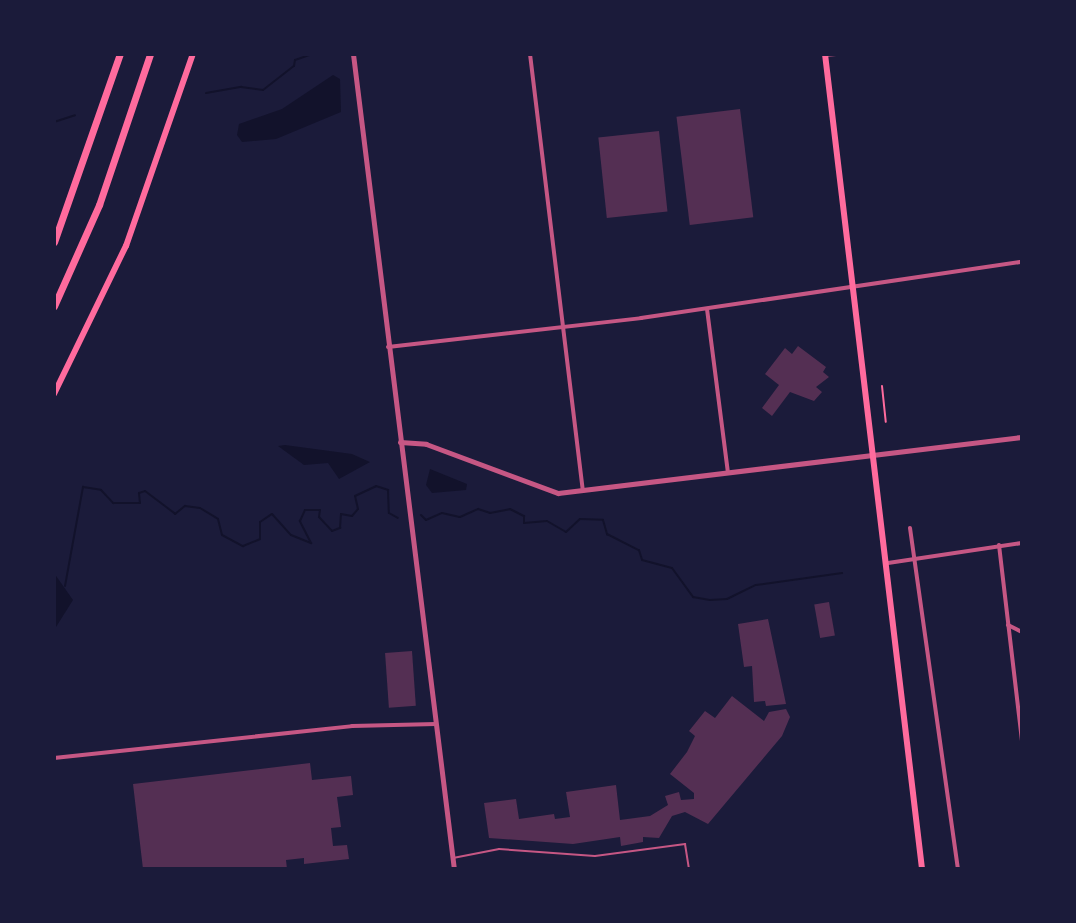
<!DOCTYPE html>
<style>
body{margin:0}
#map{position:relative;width:1076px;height:923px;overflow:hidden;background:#1b1b3a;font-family:Merriweather,serif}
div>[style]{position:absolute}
.water>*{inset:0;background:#12122b}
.stream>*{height:2px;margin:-1px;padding:0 1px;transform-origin:1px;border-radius:1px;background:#12122b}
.building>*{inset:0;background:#542f53;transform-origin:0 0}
.path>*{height:2px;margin:-1px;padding:0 1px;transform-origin:1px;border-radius:1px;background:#ff6b9d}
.service>*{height:2px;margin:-1px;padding:0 1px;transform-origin:1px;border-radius:1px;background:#c65784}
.minor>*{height:4px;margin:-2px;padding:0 2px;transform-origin:2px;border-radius:2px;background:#c65784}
.tertiary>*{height:5px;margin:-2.5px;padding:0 2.5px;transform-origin:2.5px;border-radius:2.5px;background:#c65784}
.secondary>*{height:6px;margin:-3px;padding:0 3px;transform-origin:3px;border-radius:3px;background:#ff6b9d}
.motorway>*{height:7px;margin:-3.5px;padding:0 3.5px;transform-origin:3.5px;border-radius:3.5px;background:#ff6b9d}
span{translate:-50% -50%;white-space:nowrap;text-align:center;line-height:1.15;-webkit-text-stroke:6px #1b1b3a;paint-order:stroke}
.frame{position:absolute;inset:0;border:56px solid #1b1b3a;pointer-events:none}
</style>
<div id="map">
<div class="water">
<i style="clip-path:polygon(333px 75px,340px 79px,341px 112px,276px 139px,242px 142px,237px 135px,239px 124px,282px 109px)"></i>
<i style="clip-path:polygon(285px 445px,352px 454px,370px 462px,339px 479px,328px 463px,304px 465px,278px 446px)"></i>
<i style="clip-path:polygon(430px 469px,467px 484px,466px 490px,432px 493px,426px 485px)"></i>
<i style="clip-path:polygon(54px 573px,73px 600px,56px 627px,54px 676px)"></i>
</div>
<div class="stream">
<i style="left:206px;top:93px;width:36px;rotate:-10deg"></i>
<i style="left:241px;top:87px;width:22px;rotate:8deg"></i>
<i style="left:263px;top:90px;width:39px;rotate:-38deg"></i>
<i style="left:294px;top:66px;width:6px;rotate:-81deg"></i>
<i style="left:295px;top:60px;width:18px;rotate:-19deg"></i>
<i style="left:54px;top:122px;width:22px;rotate:-18deg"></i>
<i style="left:421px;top:515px;width:7px;rotate:45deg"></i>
<i style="left:426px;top:520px;width:17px;rotate:-24deg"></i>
<i style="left:442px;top:513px;width:18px;rotate:13deg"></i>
<i style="left:460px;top:517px;width:20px;rotate:-24deg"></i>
<i style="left:478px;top:509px;width:13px;rotate:18deg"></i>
<i style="left:490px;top:513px;width:20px;rotate:-11deg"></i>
<i style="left:510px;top:509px;width:16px;rotate:27deg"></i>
<i style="left:524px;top:516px;width:7px;rotate:90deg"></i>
<i style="left:524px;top:523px;width:23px;rotate:-5deg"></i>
<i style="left:547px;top:521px;width:22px;rotate:30deg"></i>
<i style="left:566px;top:532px;width:19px;rotate:-43deg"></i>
<i style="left:580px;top:519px;width:23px;rotate:2deg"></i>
<i style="left:603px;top:520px;width:15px;rotate:74deg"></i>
<i style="left:607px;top:534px;width:36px;rotate:27deg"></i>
<i style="left:639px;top:550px;width:10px;rotate:73deg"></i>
<i style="left:642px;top:560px;width:31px;rotate:15deg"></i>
<i style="left:672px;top:568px;width:36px;rotate:54deg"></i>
<i style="left:693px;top:597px;width:17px;rotate:10deg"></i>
<i style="left:710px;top:600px;width:17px;rotate:-3deg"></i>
<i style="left:727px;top:599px;width:32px;rotate:-26deg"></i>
<i style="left:756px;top:585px;width:87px;rotate:-7.9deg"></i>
<i style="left:65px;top:586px;width:101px;rotate:-79.7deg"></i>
<i style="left:83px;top:487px;width:18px;rotate:9deg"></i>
<i style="left:101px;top:490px;width:18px;rotate:47deg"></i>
<i style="left:113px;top:503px;width:27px"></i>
<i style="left:140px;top:503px;width:10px;rotate:-96deg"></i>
<i style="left:139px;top:493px;width:6px;rotate:-18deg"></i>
<i style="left:145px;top:491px;width:38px;rotate:37deg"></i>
<i style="left:175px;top:514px;width:13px;rotate:-39deg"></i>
<i style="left:185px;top:506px;width:15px;rotate:8deg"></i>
<i style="left:200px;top:508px;width:21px;rotate:31deg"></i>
<i style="left:218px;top:519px;width:16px;rotate:76deg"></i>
<i style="left:222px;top:535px;width:24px;rotate:28deg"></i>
<i style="left:243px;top:546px;width:18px;rotate:-22deg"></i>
<i style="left:260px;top:539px;width:17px;rotate:-90deg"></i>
<i style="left:260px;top:522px;width:14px;rotate:-34deg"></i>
<i style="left:272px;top:514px;width:28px;rotate:48deg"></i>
<i style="left:291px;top:535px;width:22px;rotate:22deg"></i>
<i style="left:311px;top:543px;width:25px;rotate:-117deg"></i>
<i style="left:300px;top:521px;width:12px;rotate:-66deg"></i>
<i style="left:305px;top:510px;width:15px"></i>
<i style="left:320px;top:510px;width:7px;rotate:98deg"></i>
<i style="left:319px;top:517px;width:19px;rotate:47deg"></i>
<i style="left:332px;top:531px;width:9px;rotate:-21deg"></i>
<i style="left:340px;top:528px;width:14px;rotate:-86deg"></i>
<i style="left:341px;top:514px;width:11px;rotate:10deg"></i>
<i style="left:352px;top:516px;width:9px;rotate:-49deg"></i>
<i style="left:358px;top:509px;width:13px;rotate:-103deg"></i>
<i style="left:355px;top:496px;width:23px;rotate:-25deg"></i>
<i style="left:376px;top:486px;width:13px;rotate:18deg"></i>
<i style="left:388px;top:490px;width:23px;rotate:88deg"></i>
<i style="left:389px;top:513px;width:10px;rotate:29deg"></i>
</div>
<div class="building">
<i style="left:740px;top:109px;width:109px;height:64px;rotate:83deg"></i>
<i style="left:659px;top:131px;width:81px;height:61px;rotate:84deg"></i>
<i style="clip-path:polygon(798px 346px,826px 367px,823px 372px,829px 377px,816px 387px,822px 392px,814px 401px,790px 392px,772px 416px,762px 408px,779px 385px,765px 374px,785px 348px,792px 354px)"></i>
<i style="left:829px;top:602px;width:34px;height:15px;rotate:80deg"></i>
<i style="clip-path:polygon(768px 619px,786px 704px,766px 706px,765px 701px,754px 702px,752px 666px,744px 667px,738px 624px)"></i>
<i style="left:412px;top:651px;width:55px;height:27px;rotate:86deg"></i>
<i style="clip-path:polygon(732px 696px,764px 721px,769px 712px,786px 709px,790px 717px,782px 736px,708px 824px,685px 812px,672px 816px,659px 838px,643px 837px,643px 842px,621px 846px,620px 837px,573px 844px,489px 838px,484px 803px,516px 799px,519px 819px,554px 814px,555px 819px,570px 817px,566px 792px,616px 785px,620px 820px,650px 816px,668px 805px,665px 796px,679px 792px,681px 800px,694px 799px,694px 793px,670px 774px,687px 752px,695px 736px,689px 731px,705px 711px,715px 718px)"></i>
<i style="clip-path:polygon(310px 763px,312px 780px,351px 776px,353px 795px,337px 797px,341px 827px,331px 828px,333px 846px,347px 845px,349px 859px,304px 864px,304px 858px,286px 860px,287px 869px,143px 869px,133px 784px)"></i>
</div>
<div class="path">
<i style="left:882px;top:386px;width:36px;rotate:84deg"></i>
</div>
<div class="service">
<i style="left:453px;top:858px;width:47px;rotate:-11.1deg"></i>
<i style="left:499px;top:849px;width:96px;rotate:4.2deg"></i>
<i style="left:595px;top:856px;width:91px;rotate:-7.6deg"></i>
<i style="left:685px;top:844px;width:25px;rotate:81deg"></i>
</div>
<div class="minor">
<i style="left:530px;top:54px;width:440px;rotate:83.1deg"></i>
<i style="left:825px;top:55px;width:11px;rotate:-5deg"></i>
<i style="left:707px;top:309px;width:165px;rotate:82.7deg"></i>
<i style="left:388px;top:347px;width:255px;rotate:-6.5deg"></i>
<i style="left:641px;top:318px;width:385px;rotate:-8.4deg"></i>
<i style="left:910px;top:528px;width:344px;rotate:82deg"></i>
<i style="left:999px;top:545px;width:198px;rotate:83.3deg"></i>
<i style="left:888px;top:563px;width:135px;rotate:-8.5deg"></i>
<i style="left:1008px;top:625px;width:16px;rotate:27deg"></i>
<i style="left:54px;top:758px;width:300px;rotate:-6.1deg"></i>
<i style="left:352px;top:726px;width:84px;rotate:-1.4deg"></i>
</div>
<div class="tertiary">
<i style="left:353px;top:54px;width:821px;rotate:82.94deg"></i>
<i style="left:400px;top:442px;width:26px;rotate:4deg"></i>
<i style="left:426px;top:444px;width:141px;rotate:20.4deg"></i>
<i style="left:558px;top:493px;width:467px;rotate:-6.9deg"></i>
</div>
<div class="secondary">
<i style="left:825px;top:54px;width:821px;rotate:83.21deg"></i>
<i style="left:54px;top:394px;width:165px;rotate:-64.1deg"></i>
<i style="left:126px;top:246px;width:203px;rotate:-70.8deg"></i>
</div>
<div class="motorway">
<i style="left:54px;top:242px;width:199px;rotate:-70.7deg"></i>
<i style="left:54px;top:306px;width:111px;rotate:-66deg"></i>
<i style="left:99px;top:205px;width:159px;rotate:-71.3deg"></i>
</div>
<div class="frame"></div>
</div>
